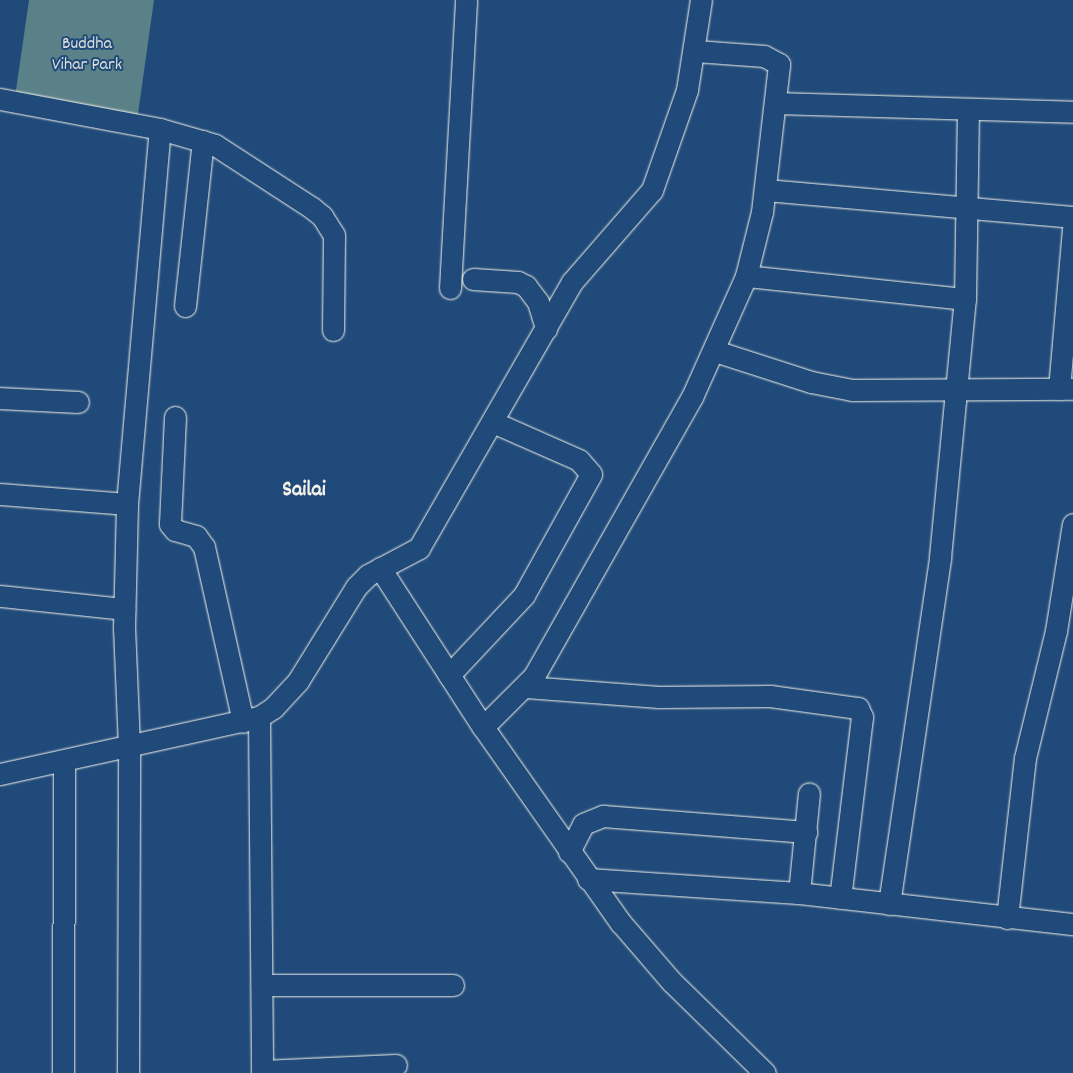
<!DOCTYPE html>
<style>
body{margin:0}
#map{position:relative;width:1073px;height:1073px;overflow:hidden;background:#1f4a7a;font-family:Dekko,sans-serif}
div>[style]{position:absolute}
.green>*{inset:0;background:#598187}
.roads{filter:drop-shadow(0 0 1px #f4f1e8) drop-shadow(0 0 1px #f4f1e8)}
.street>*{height:21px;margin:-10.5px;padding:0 10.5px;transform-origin:10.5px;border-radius:10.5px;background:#1f4a7a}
span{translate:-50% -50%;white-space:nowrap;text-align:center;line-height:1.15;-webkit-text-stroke:4px #1f4a7a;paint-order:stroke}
.park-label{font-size:18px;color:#dde0d9}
.district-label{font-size:22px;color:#f4f1e8;font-weight:700}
</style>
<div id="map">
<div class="green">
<i style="clip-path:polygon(29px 0,154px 0,137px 121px,14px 104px)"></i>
</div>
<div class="roads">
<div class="street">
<i style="left:0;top:99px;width:163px;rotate:10.6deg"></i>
<i style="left:160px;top:129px;width:57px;rotate:16.2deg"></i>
<i style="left:215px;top:145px;width:116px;rotate:33deg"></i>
<i style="left:312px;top:208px;width:13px;rotate:39deg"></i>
<i style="left:322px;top:216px;width:22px;rotate:58deg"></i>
<i style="left:334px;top:235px;width:95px;rotate:90.6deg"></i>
<i style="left:777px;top:103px;width:296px;rotate:1.7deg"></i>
<i style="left:765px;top:190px;width:309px;rotate:5deg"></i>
<i style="left:746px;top:276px;width:220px;rotate:6deg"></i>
<i style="left:473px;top:279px;width:45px;rotate:3.8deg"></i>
<i style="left:518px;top:282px;width:9px;rotate:27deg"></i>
<i style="left:526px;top:286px;width:20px;rotate:53deg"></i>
<i style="left:538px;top:302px;width:28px;rotate:73deg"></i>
<i style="left:450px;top:288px;width:288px;rotate:-86.8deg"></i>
<i style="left:185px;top:306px;width:166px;rotate:-83.8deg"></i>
<i style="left:715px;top:351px;width:101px;rotate:17.9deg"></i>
<i style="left:811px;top:382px;width:42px;rotate:11deg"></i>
<i style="left:852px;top:390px;width:221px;rotate:-0.3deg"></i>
<i style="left:1059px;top:389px;width:161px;rotate:-85deg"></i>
<i style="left:0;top:398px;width:78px;rotate:2.9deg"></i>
<i style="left:175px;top:417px;width:107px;rotate:92.7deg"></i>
<i style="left:170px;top:524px;width:8px;rotate:50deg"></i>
<i style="left:175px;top:530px;width:22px;rotate:16deg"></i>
<i style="left:196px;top:536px;width:14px;rotate:54deg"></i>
<i style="left:204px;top:547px;width:179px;rotate:77.4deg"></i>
<i style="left:0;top:494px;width:127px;rotate:4.5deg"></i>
<i style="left:380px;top:568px;width:189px;rotate:57.1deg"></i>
<i style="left:483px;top:727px;width:240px;rotate:54.9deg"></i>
<i style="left:621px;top:923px;width:78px;rotate:49.2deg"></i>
<i style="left:672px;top:982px;width:130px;rotate:44.4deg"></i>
<i style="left:0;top:596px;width:125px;rotate:6deg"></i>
<i style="left:449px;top:675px;width:110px;rotate:-46.8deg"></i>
<i style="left:524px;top:595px;width:138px;rotate:-61deg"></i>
<i style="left:591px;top:474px;width:18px;rotate:-131deg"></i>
<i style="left:579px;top:460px;width:94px;rotate:-156.2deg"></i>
<i style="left:526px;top:687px;width:133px;rotate:4.3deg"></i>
<i style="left:659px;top:697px;width:111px;rotate:-0.5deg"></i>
<i style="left:770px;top:696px;width:89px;rotate:7.8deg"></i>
<i style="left:858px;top:708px;width:10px;rotate:66deg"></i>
<i style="left:862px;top:717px;width:182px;rotate:96.9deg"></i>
<i style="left:259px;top:717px;width:356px;rotate:89.5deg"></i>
<i style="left:483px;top:727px;width:72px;rotate:-45deg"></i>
<i style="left:534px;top:676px;width:321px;rotate:-60.5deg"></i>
<i style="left:692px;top:397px;width:133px;rotate:-65.9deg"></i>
<i style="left:746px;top:276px;width:66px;rotate:-76deg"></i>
<i style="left:762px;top:212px;width:149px;rotate:-83.4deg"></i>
<i style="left:779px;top:64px;width:17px;rotate:-152deg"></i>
<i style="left:764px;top:56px;width:69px;rotate:-175.9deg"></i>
<i style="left:0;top:774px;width:265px;rotate:-12.4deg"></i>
<i style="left:259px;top:717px;width:17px;rotate:-33deg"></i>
<i style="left:273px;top:708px;width:37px;rotate:-47deg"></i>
<i style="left:298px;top:681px;width:110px;rotate:-58.3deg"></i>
<i style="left:356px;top:587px;width:17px;rotate:-45deg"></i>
<i style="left:368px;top:575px;width:58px;rotate:-27.9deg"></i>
<i style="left:419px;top:548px;width:307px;rotate:-60.1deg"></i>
<i style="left:572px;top:282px;width:122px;rotate:-49deg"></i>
<i style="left:652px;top:190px;width:106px;rotate:-70.7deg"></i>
<i style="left:687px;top:90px;width:91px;rotate:-81.2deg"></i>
<i style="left:569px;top:852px;width:31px;rotate:-63deg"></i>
<i style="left:583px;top:824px;width:22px;rotate:-22deg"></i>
<i style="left:603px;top:816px;width:204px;rotate:4.5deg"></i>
<i style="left:588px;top:879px;width:211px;rotate:3.8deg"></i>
<i style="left:799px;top:893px;width:276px;rotate:6.5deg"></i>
<i style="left:799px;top:893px;width:100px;rotate:-84.3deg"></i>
<i style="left:889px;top:904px;width:351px;rotate:-81.6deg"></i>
<i style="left:940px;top:557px;width:259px;rotate:-84.5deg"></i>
<i style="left:965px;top:299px;width:190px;rotate:-89.1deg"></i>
<i style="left:1007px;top:918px;width:161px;rotate:-83.6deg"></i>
<i style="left:1025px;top:758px;width:131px;rotate:-76.3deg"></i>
<i style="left:1056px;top:631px;width:108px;rotate:-81deg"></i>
<i style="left:263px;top:985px;width:190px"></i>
<i style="left:262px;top:1071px;width:134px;rotate:-2.6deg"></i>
<i style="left:63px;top:1073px;width:311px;rotate:-89.8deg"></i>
<i style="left:128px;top:1073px;width:327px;rotate:-89.8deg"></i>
<i style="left:129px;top:746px;width:118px;rotate:-92.4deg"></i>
<i style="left:124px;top:628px;width:124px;rotate:-88.6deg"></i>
<i style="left:127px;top:504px;width:376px;rotate:-85deg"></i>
</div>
</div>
<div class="park-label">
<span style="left:87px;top:56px">Buddha<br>Vihar Park</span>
</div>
<div class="district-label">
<span style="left:304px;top:491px">Sailai</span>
</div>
</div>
